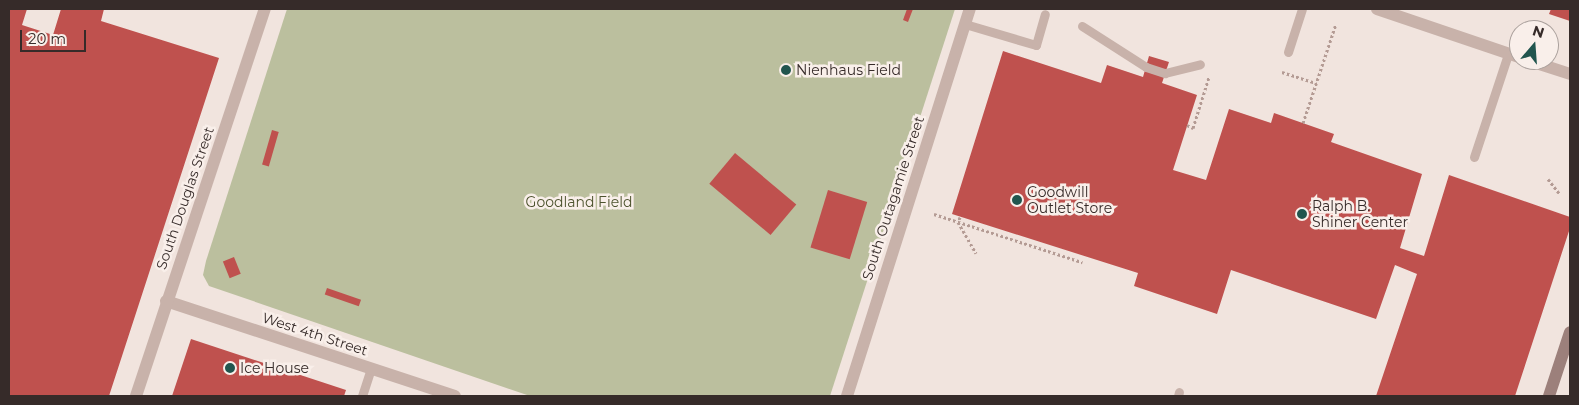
<!DOCTYPE html>
<style>
body{margin:0}
#map{position:relative;width:1579px;height:405px;overflow:hidden;background:#f1e4de;font-family:Montserrat,sans-serif}
div>[style]{position:absolute}
.green>*{inset:0;background:#bbbf9e}
.building>*{inset:0;background:#bf514e;transform-origin:0 0}
.path>*{height:3px;margin-top:-1.5px;transform-origin:0;background:repeating-linear-gradient(90deg,#b49b94 0 2.5px,transparent 0 5px)}
.service>*{height:9px;margin:-4.5px;padding:0 4.5px;transform-origin:4.5px;border-radius:4.5px;background:#c8b2aa}
.minor>*{height:12px;margin:-6px;padding:0 6px;transform-origin:6px;border-radius:6px;background:#c8b2aa}
.tertiary>*{height:12px;margin:-6px;padding:0 6px;transform-origin:6px;border-radius:6px;background:#c8b2aa}
.secondary>*{height:12px;margin:-6px;padding:0 6px;transform-origin:6px;border-radius:6px;background:#9c807b}
.dots>*{width:14px;height:14px;translate:-50% -50%;box-sizing:border-box;border:2px solid #f9efea;border-radius:50%}
span{translate:-50% -50%;white-space:nowrap;text-align:center;line-height:1.15;-webkit-text-stroke:5px #f9efea;paint-order:stroke}
.poi-label{font-size:14px;color:#362b29}
.left{translate:0 -50%;text-align:left}
.street-label{font-size:14px;color:#362b29}
.park-label{font-size:14px;color:#4d532e}
.frame{position:absolute;inset:0;border:10px solid #362b29;pointer-events:none}
.north{position:absolute;left:1509px;top:20px;width:50px;height:50px;box-sizing:border-box;background:#f9efea;border:1px solid #aba19d;border-radius:50%;rotate:18deg;font-size:14px;font-weight:700;line-height:20px;text-align:center;color:#362b29}
.north::after{content:'';display:block;margin:auto;width:18px;height:22px;background:#21554e;clip-path:polygon(50% 0,100% 100%,50% 72%,0 100%)}
.scale{position:absolute;left:20px;top:30px;width:66px;height:22px;box-sizing:border-box;border:2px solid #362b29;border-top:0;padding-left:6px;font-size:15px;line-height:18px;white-space:nowrap;color:#362b29;-webkit-text-stroke:4px #f9efea;paint-order:stroke}
</style>
<div id="map">
<div class="green">
<i style="clip-path:polygon(287px 9px,955px 9px,830px 396px,530px 396px,209px 286px,203px 275px,206px 261px)"></i>
</div>
<div class="building">
<i style="clip-path:polygon(10px 9px,27px 9px,22px 25px,53px 35px,61px 9px,104px 9px,101px 21px,219px 58px,109px 396px,9px 396px)"></i>
<i style="clip-path:polygon(907px 9px,913px 9px,908px 22px,903px 20px)"></i>
<i style="clip-path:polygon(1551px 9px,1570px 9px,1570px 21px,1549px 14px)"></i>
<i style="clip-path:polygon(1003px 51px,1101px 83px,1107px 65px,1143px 77px,1149px 56px,1169px 62px,1162px 83px,1197px 95px,1173px 170px,1206px 180px,1229px 109px,1271px 123px,1274px 113px,1334px 134px,1331px 142px,1422px 174px,1400px 248px,1424px 256px,1449px 175px,1570px 217px,1570px 228px,1515px 396px,1376px 396px,1417px 274px,1395px 265px,1376px 319px,1231px 270px,1217px 314px,1134px 286px,1138px 273px,952px 214px)"></i>
<i style="left:272px;top:130px;width:7px;height:36px;rotate:16deg"></i>
<i style="left:735px;top:153px;width:80px;height:40px;rotate:40deg"></i>
<i style="left:828px;top:190px;width:41px;height:60px;rotate:17deg"></i>
<i style="left:234px;top:257px;width:18px;height:12px;rotate:68deg"></i>
<i style="left:327px;top:288px;width:36px;height:7px;rotate:19deg"></i>
<i style="clip-path:polygon(191px 339px,346px 390px,344px 396px,172px 396px)"></i>
</div>
<div class="path">
<i style="left:1282px;top:72px;width:36px;rotate:18deg"></i>
<i style="left:1303px;top:123px;width:104px;rotate:-71.6deg"></i>
<i style="left:1187px;top:125px;width:7px;rotate:27deg"></i>
<i style="left:1193px;top:128px;width:53px;rotate:-72.6deg"></i>
<i style="left:1548px;top:179px;width:18px;rotate:52deg"></i>
<i style="left:934px;top:214px;width:156px;rotate:18deg"></i>
<i style="left:960px;top:217px;width:5px;rotate:112deg"></i>
<i style="left:958px;top:222px;width:36px;rotate:60deg"></i>
</div>
<div class="service">
<i style="left:965px;top:24px;width:74px;rotate:16.5deg"></i>
<i style="left:1036px;top:45px;width:32px;rotate:-74deg"></i>
<i style="left:1082px;top:26px;width:76px;rotate:32.6deg"></i>
<i style="left:1146px;top:67px;width:20px;rotate:18deg"></i>
<i style="left:1165px;top:73px;width:36px;rotate:-14deg"></i>
<i style="left:1288px;top:52px;width:45px;rotate:-72deg"></i>
<i style="left:1474px;top:157px;width:108px;rotate:-71.7deg"></i>
<i style="left:362px;top:396px;width:29px;rotate:-72deg"></i>
<i style="left:1178px;top:396px;width:4px;rotate:-76deg"></i>
</div>
<div class="minor">
<i style="left:166px;top:301px;width:304px;rotate:18.2deg"></i>
<i style="left:136px;top:396px;width:408px;rotate:-71.6deg"></i>
<i style="left:847px;top:396px;width:406px;rotate:-72.4deg"></i>
</div>
<div class="tertiary">
<i style="left:1377px;top:9px;width:150px;rotate:18.7deg"></i>
<i style="left:1527px;top:60px;width:45px;rotate:18deg"></i>
</div>
<div class="secondary">
<i style="left:1549px;top:396px;width:67px;rotate:-71.8deg"></i>
</div>
<div class="dots">
<i style="left:786px;top:70px;background:#21554e"></i>
<i style="left:1017px;top:200px;background:#21554e"></i>
<i style="left:1302px;top:214px;background:#21554e"></i>
<i style="left:230px;top:368px;background:#21554e"></i>
</div>
<div class="poi-label">
<span class="left" style="left:796px;top:70px">Nienhaus Field</span>
<span class="left" style="left:1027px;top:200px">Goodwill<br>Outlet Store</span>
<span class="left" style="left:1312px;top:214px">Ralph B.<br>Shiner Center</span>
<span class="left" style="left:240px;top:368px">Ice House</span>
</div>
<div class="street-label">
<span style="left:185px;top:198px;rotate:-71deg">South Douglas Street</span>
<span style="left:893px;top:198px;rotate:-72deg">South Outagamie Street</span>
<span style="left:315px;top:334px;rotate:18deg">West 4th Street</span>
</div>
<div class="park-label">
<span style="left:579px;top:202px">Goodland Field</span>
</div>
<div class="frame"></div>
<div class="north">N</div>
<div class="scale">20 m</div>
</div>
